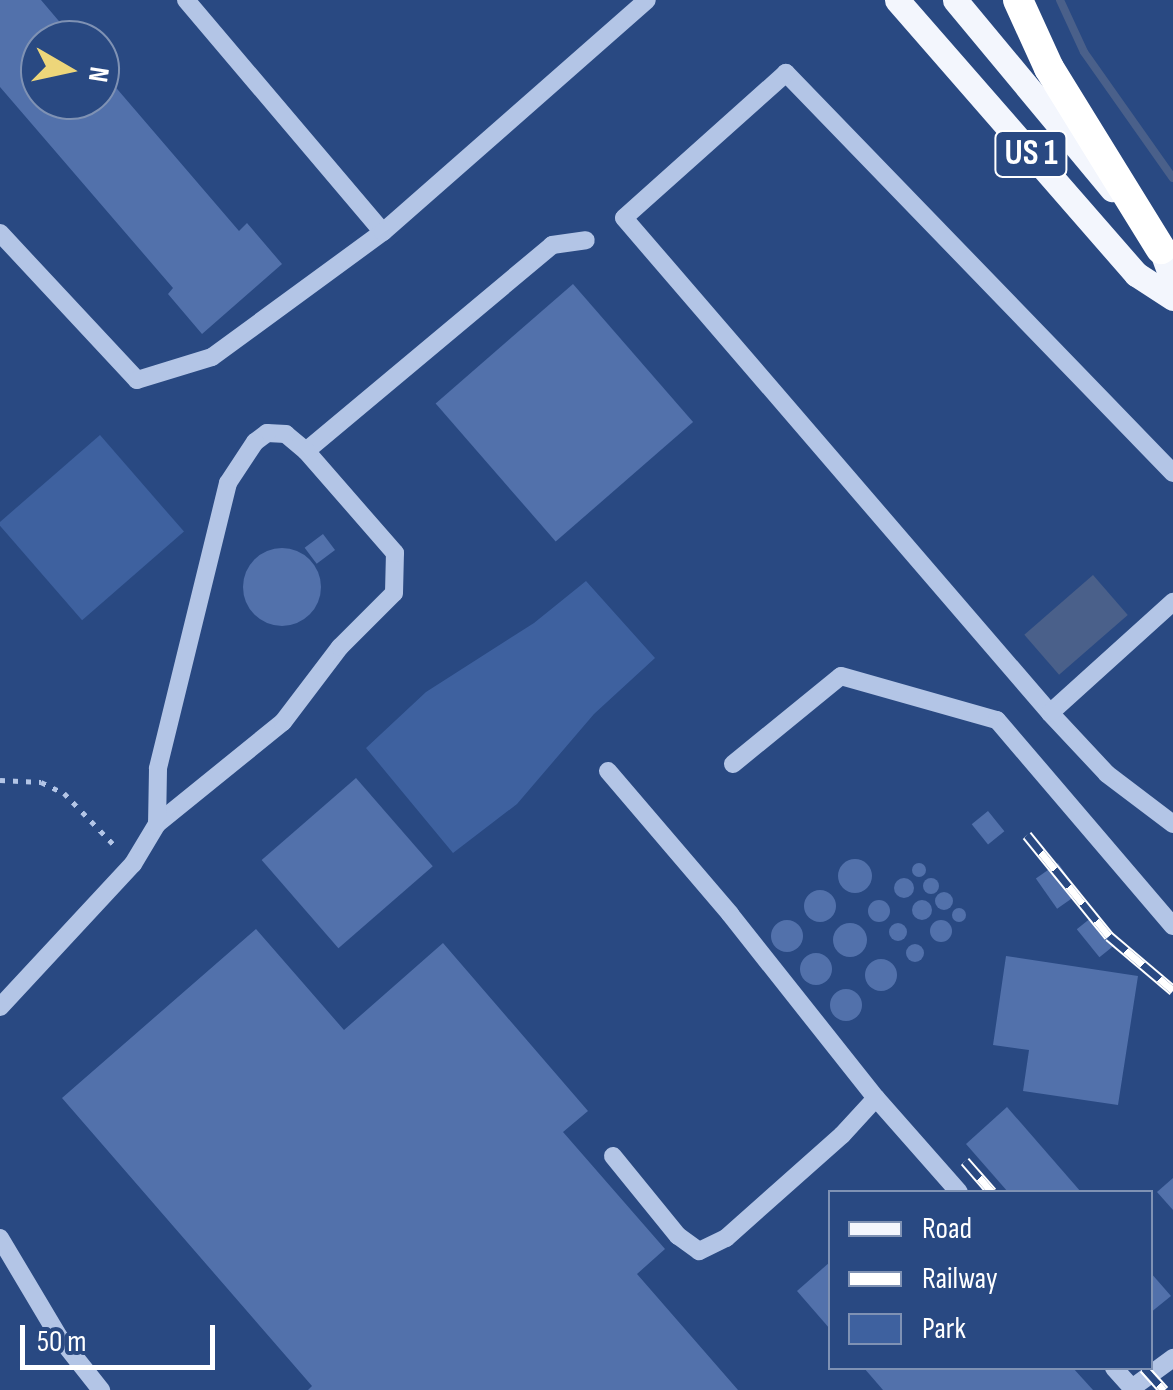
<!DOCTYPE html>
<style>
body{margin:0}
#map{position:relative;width:1173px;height:1390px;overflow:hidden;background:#294982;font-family:"Sofia Sans Condensed",sans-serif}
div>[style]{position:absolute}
.green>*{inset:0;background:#3e619f;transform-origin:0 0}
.water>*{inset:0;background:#4a608a;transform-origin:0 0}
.stream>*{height:8px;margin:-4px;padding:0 4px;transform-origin:4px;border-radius:4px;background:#4a608a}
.building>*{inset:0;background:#5271ab;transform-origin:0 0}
.round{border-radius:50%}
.path>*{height:5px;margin-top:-2.5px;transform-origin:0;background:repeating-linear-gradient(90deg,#b3c5e6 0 5px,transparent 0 13px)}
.minor>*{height:18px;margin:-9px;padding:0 9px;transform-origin:9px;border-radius:9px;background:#b3c5e6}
.major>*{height:25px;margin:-12.5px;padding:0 12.5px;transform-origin:12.5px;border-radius:12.5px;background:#f3f6fd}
.highway>*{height:30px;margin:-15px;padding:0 15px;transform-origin:15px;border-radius:15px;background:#fff}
.rail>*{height:11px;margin-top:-5.5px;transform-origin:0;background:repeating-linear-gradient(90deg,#294982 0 22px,#fff 0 44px);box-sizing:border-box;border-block:2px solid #fff}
span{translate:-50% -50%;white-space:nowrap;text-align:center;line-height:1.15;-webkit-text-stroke:10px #294982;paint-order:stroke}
.shield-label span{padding:2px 8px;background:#294982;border:2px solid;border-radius:8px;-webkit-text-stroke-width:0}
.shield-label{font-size:35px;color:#fff;font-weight:700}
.legend{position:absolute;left:828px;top:1190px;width:325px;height:180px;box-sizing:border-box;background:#294982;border:2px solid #7f92b4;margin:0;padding:12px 18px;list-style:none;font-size:30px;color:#fff}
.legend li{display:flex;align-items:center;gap:20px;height:50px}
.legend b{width:50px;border:2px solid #7f92b4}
.north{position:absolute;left:20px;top:20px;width:100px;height:100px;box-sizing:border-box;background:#294982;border:2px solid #7f92b4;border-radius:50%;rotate:99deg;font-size:28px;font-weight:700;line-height:40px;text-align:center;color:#fff}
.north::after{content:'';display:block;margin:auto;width:35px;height:45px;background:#edd67a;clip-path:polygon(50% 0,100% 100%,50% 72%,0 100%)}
.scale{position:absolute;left:20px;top:1325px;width:195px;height:45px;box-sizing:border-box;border:5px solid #fff;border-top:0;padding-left:12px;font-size:30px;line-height:35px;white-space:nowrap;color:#fff;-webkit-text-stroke:8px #294982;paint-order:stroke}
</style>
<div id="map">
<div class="green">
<i style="left:100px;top:435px;width:128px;height:135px;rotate:49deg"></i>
<i style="clip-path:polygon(586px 581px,655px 658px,594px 714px,517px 804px,453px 853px,366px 748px,426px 692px,534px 623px)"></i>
</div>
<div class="water">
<i style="left:1093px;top:575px;width:53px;height:91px;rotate:49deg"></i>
</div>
<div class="stream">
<i style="left:1060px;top:0;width:57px;rotate:65.2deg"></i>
<i style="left:1084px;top:52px;width:154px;rotate:54.8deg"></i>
</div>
<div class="building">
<i style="clip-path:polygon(0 0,41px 0,75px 40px,40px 40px,40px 100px,100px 100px,100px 69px,239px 231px,247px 223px,282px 264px,202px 334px,168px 294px,173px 288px,0 87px)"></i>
<i style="left:573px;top:284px;width:183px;height:182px;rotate:49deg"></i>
<i style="left:323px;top:534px;width:20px;height:23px;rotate:53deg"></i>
<i class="round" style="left:243px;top:548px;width:78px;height:78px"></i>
<i style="left:356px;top:778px;width:117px;height:125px;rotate:49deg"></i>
<i style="left:988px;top:811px;width:26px;height:21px;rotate:51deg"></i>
<i class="round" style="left:838px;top:859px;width:34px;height:34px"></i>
<i class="round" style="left:912px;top:863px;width:14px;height:14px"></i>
<i style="left:1058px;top:863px;width:37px;height:27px;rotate:55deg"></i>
<i class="round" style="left:894px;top:878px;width:20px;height:20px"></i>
<i class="round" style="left:923px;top:878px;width:16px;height:16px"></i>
<i class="round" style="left:804px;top:890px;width:32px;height:32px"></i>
<i class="round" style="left:935px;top:892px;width:18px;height:18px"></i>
<i class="round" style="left:912px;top:900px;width:20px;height:20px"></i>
<i class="round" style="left:868px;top:900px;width:22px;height:22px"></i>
<i class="round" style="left:952px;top:908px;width:14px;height:14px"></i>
<i style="left:1097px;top:913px;width:36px;height:26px;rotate:51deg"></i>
<i class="round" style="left:771px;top:920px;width:32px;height:32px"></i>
<i class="round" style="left:930px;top:920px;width:22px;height:22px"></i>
<i class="round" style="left:889px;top:923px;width:18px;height:18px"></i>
<i class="round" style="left:833px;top:923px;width:34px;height:34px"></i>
<i style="clip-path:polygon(256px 929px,344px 1030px,443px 943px,588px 1111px,563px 1132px,665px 1249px,637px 1274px,738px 1390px,308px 1390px,312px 1386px,62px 1098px)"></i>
<i class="round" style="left:906px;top:944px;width:18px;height:18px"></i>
<i class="round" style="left:800px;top:953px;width:32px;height:32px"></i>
<i style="clip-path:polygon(1006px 956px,1138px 976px,1118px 1105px,1023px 1091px,1029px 1050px,993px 1045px)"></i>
<i class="round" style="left:865px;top:959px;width:32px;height:32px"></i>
<i class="round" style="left:830px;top:989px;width:32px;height:32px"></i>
<i style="clip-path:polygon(1007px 1107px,1081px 1192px,1008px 1192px,966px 1144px)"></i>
<i style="clip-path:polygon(1173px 1178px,1173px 1210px,1157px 1192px)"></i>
<i style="clip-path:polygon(830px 1262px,830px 1329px,797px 1291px)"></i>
<i style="clip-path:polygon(1150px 1272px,1171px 1296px,1150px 1313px)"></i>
<i style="clip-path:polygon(864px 1368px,1073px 1368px,1093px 1390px,883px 1390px)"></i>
</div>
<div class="path">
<i style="left:0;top:780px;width:41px;rotate:2.8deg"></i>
<i style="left:41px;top:782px;width:25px;rotate:26deg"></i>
<i style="left:64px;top:793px;width:76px;rotate:46.1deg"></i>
</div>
<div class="minor">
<i style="left:186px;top:0;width:304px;rotate:49.7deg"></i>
<i style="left:0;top:233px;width:201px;rotate:47deg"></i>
<i style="left:137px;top:380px;width:78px;rotate:-17deg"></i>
<i style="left:212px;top:357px;width:212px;rotate:-36.2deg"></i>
<i style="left:383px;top:232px;width:351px;rotate:-41.3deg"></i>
<i style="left:306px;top:451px;width:321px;rotate:-39.9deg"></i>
<i style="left:552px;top:245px;width:34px;rotate:-8deg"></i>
<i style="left:1173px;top:473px;width:557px;rotate:-134.05deg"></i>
<i style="left:786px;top:73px;width:217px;rotate:138.2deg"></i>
<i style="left:624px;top:218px;width:653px;rotate:49.28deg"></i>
<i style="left:1050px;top:713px;width:83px;rotate:46.9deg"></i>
<i style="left:1107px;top:774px;width:83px;rotate:37.1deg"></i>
<i style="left:1050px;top:713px;width:166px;rotate:-42.1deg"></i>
<i style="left:733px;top:764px;width:139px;rotate:-39.2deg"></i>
<i style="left:841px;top:676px;width:162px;rotate:15.8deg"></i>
<i style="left:997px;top:720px;width:271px;rotate:49.5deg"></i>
<i style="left:608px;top:771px;width:188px;rotate:49.5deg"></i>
<i style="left:730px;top:914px;width:235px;rotate:51.6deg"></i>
<i style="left:876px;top:1098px;width:50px;rotate:132.6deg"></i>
<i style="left:842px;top:1135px;width:155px;rotate:138.4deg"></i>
<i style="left:726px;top:1238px;width:30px;rotate:154deg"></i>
<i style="left:699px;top:1251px;width:26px;rotate:-144deg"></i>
<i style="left:678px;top:1236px;width:103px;rotate:-129.1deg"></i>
<i style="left:0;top:1007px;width:195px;rotate:-47.1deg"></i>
<i style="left:133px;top:864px;width:47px;rotate:-59deg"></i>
<i style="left:157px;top:824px;width:162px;rotate:-39deg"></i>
<i style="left:283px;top:722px;width:94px;rotate:-52.8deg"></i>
<i style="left:340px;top:647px;width:76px;rotate:-45deg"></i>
<i style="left:394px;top:593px;width:40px;rotate:-88.6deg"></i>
<i style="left:395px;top:553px;width:135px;rotate:-131.1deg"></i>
<i style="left:306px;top:451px;width:26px;rotate:-140deg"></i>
<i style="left:286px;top:434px;width:19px;rotate:-177deg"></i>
<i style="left:267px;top:433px;width:15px;rotate:143deg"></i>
<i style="left:255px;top:442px;width:49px;rotate:123.4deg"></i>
<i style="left:228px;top:483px;width:294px;rotate:103.8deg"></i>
<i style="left:158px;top:769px;width:55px;rotate:91deg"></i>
<i style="left:876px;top:1098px;width:125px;rotate:48.6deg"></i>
<i style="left:0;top:1238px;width:115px;rotate:59.2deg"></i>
<i style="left:59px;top:1337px;width:68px;rotate:51.6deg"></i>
<i style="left:1114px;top:1368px;width:27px;rotate:48deg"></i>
<i style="left:1132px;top:1388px;width:51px;rotate:-36.2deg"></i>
</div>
<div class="major">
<i style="left:897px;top:0;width:364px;rotate:48.9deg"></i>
<i style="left:1136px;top:274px;width:44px;rotate:33deg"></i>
<i style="left:955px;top:0;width:246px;rotate:50.3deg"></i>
<i style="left:1150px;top:235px;width:18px;rotate:52deg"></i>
<i style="left:1161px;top:249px;width:35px;rotate:70deg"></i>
</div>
<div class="highway">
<i style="left:1018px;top:0;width:75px;rotate:65.5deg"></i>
<i style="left:1049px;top:68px;width:213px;rotate:58.3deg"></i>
</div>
<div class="rail">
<i style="left:1027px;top:835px;width:130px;rotate:50.9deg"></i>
<i style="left:1109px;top:936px;width:84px;rotate:40.2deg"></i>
<i style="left:965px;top:1161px;width:41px;rotate:48.9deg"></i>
<i style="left:1144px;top:1368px;width:30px;rotate:48deg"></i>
</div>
<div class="shield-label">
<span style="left:1031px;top:154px">US 1</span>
</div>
<ul class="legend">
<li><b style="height:12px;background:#f3f6fd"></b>Road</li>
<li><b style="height:12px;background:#fff"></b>Railway</li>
<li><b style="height:28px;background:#3e619f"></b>Park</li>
</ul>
<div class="north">N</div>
<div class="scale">50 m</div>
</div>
